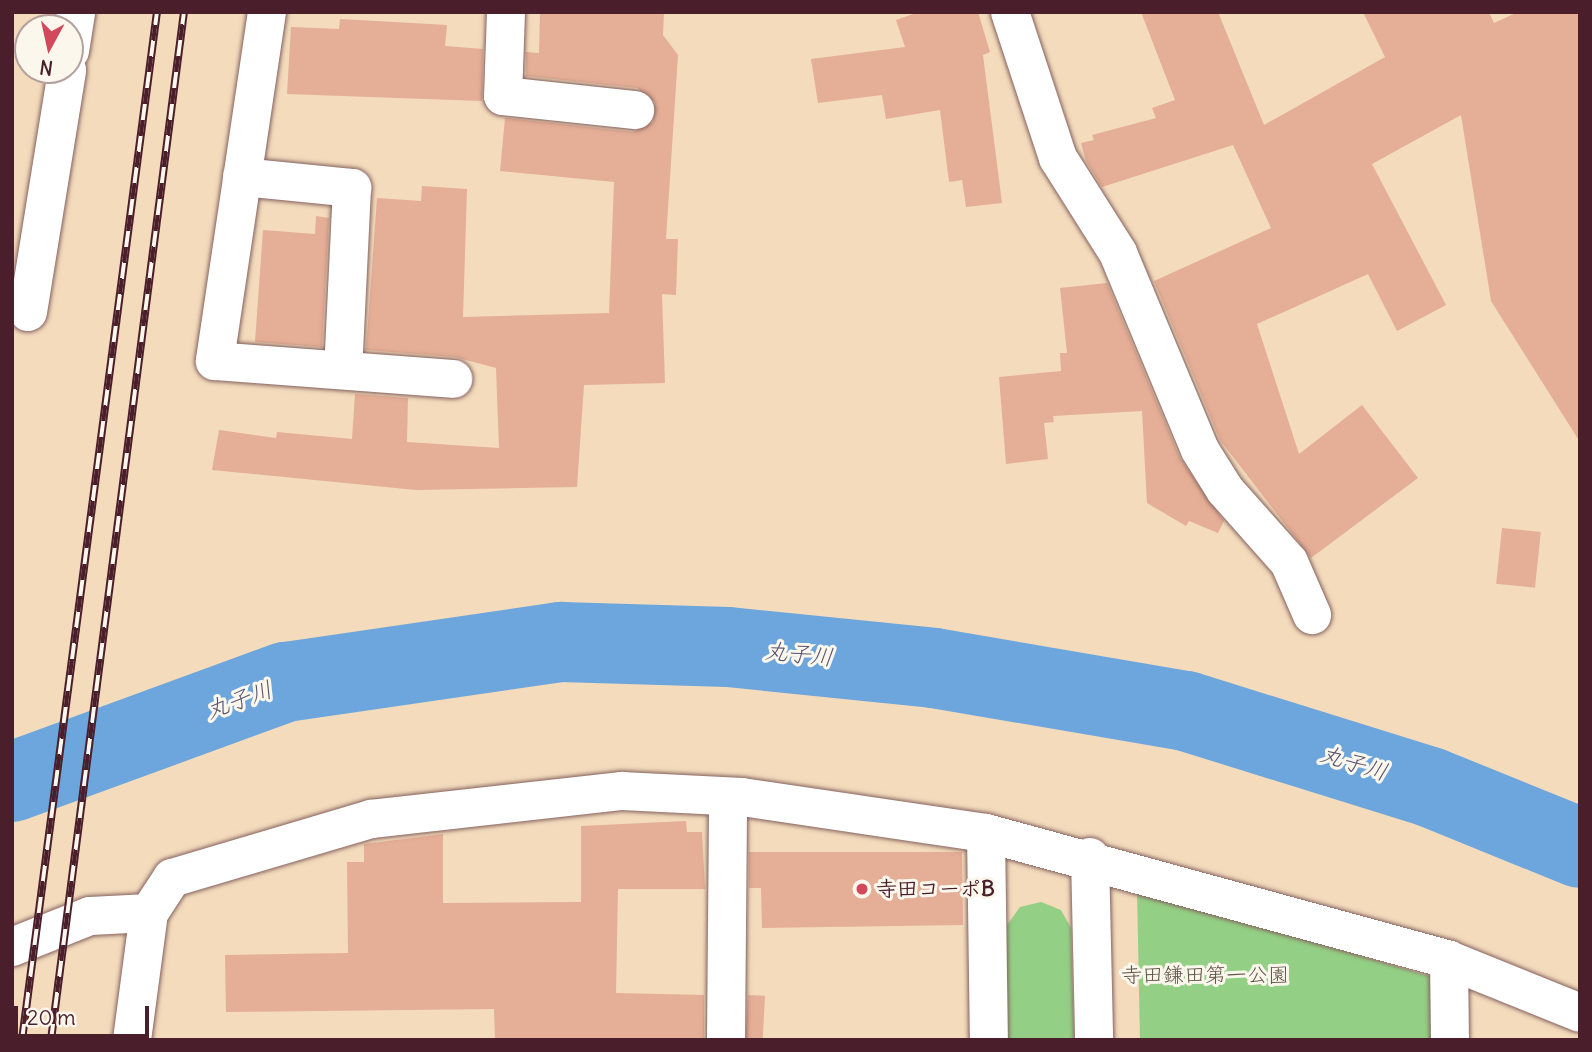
<!DOCTYPE html>
<meta charset="utf-8">
<style>
body{margin:0}
#map{position:relative;width:1592px;height:1052px;overflow:hidden;background:#f3dbbc;font-family:Delius,"Klee One",sans-serif}
div>[style]{position:absolute}
.green>*{inset:0;background:#93d085}
.river>*{height:80px;margin:-40px;padding:0 40px;transform-origin:40px;border-radius:40px;background:#6da6dc}
.building>*{inset:0;background:#e5ae96;transform-origin:0 0}
.roads{filter:drop-shadow(0 0 2px #85615e) drop-shadow(0 0 2px #85615e)}
.minor>*{height:38px;margin:-19px;padding:0 19px;transform-origin:19px;border-radius:19px;background:#fff}
.rail>*{height:8px;margin-top:-4px;transform-origin:0;background:repeating-linear-gradient(90deg,#fbf7ec 0 16px,#4a1f2b 0 32px);box-sizing:border-box;border-block:2px solid #4a1f2b}
.dots>*{width:19px;height:19px;translate:-50% -50%;box-sizing:border-box;border:4px solid #fbf7ec;border-radius:50%}
span{translate:-50% -50%;white-space:nowrap;text-align:center;line-height:1.15;-webkit-text-stroke:6px #fbf7ec;paint-order:stroke}
.poi-label{font-size:21px;color:#4a1f2b;font-weight:700}
.left{translate:0 -50%;text-align:left}
.park-label{font-size:21px;color:#605446}
.water-label{font-size:23px;color:#585572;font-style:italic}
.frame{position:absolute;inset:0;border:14px solid #4a1f2b;pointer-events:none}
.north{position:absolute;left:14px;top:14px;width:70px;height:70px;box-sizing:border-box;background:#fbf7ec;border:2px solid #b4a19f;border-radius:50%;rotate:188deg;font-size:19px;font-weight:700;line-height:28px;text-align:center;color:#4a1f2b}
.north::after{content:'';display:block;margin:auto;width:24px;height:32px;background:#d1495b;clip-path:polygon(50% 0,100% 100%,50% 72%,0 100%)}
.scale{position:absolute;left:14px;top:1006px;width:135px;height:32px;box-sizing:border-box;border:4px solid #4a1f2b;border-top:0;padding-left:9px;font-size:21px;line-height:24px;white-space:nowrap;color:#4a1f2b;-webkit-text-stroke:5px #fbf7ec;paint-order:stroke}
</style>
<div id="map">
<div class="green">
<i style="clip-path:polygon(1137px 890px,1439px 979px,1440px 1040px,1140px 1040px)"></i>
<i style="clip-path:polygon(1041px 902px,1061px 910px,1071px 928px,1074px 1040px,1004px 1040px,1007px 925px,1020px 907px)"></i>
</div>
<div class="river">
<i style="left:12px;top:782px;width:292px;rotate:-20.1deg"></i>
<i style="left:286px;top:682px;width:278px;rotate:-8.3deg"></i>
<i style="left:561px;top:642px;width:167px;rotate:1.7deg"></i>
<i style="left:728px;top:647px;width:207px;rotate:5.8deg"></i>
<i style="left:934px;top:668px;width:256px;rotate:9.7deg"></i>
<i style="left:1186px;top:711px;width:256px;rotate:17.3deg"></i>
<i style="left:1430px;top:787px;width:162px;rotate:22.1deg"></i>
</div>
<div class="building">
<i style="clip-path:polygon(540px 12px,664px 12px,663px 35px,678px 55px,666px 239px,678px 239px,676px 295px,662px 294px,665px 383px,584px 385px,577px 487px,416px 490px,212px 470px,219px 430px,276px 438px,277px 432px,352px 439px,355px 394px,408px 398px,407px 442px,499px 448px,496px 368px,455px 357px,366px 350px,377px 198px,421px 201px,422px 186px,467px 189px,463px 317px,609px 313px,614px 182px,500px 171px,505px 118px,633px 132px,653px 122px,655px 102px,637px 88px,526px 76px,526px 52px,539px 53px)"></i>
<i style="clip-path:polygon(919px 12px,978px 12px,990px 52px,983px 55px,1002px 203px,966px 207px,962px 180px,949px 182px,940px 110px,886px 119px,882px 95px,818px 103px,811px 59px,905px 47px,896px 20px)"></i>
<i style="clip-path:polygon(1141px 12px,1218px 12px,1264px 125px,1385px 57px,1363px 12px,1489px 12px,1494px 23px,1518px 12px,1580px 12px,1580px 442px,1491px 301px,1461px 115px,1372px 164px,1446px 305px,1397px 331px,1368px 274px,1257px 324px,1299px 454px,1362px 405px,1418px 478px,1311px 558px,1220px 440px,1154px 281px,1271px 228px,1233px 145px,1102px 187px,1086px 161px,1081px 143px,1094px 140px,1092px 135px,1156px 118px,1152px 108px,1175px 100px)"></i>
<i style="clip-path:polygon(340px 19px,447px 25px,445px 46px,483px 49px,482px 101px,287px 94px,291px 27px,339px 29px)"></i>
<i style="clip-path:polygon(316px 216px,329px 218px,322px 347px,255px 342px,263px 230px,315px 234px)"></i>
<i style="clip-path:polygon(1107px 283px,1180px 458px,1224px 521px,1218px 533px,1189px 521px,1186px 526px,1147px 503px,1142px 411px,1053px 416px,1054px 422px,1044px 423px,1048px 459px,1006px 464px,999px 377px,1061px 371px,1060px 353px,1067px 353px,1060px 288px)"></i>
<i style="left:1502px;top:528px;width:39px;height:56px;rotate:6deg"></i>
<i style="clip-path:polygon(686px 821px,687px 832px,702px 832px,705px 889px,618px 889px,616px 993px,704px 995px,704px 1040px,495px 1040px,494px 1009px,226px 1012px,225px 955px,348px 953px,347px 862px,364px 862px,364px 844px,443px 834px,443px 903px,581px 902px,581px 826px)"></i>
<i style="clip-path:polygon(749px 852px,962px 852px,963px 925px,762px 928px,761px 888px,749px 888px)"></i>
<i style="left:748px;top:995px;width:17px;height:45px;rotate:3deg"></i>
</div>
<div class="roads">
<div class="minor">
<i style="left:267px;top:12px;width:353px;rotate:98.5deg"></i>
<i style="left:215px;top:361px;width:239px;rotate:4.3deg"></i>
<i style="left:506px;top:12px;width:84px;rotate:92deg"></i>
<i style="left:503px;top:96px;width:133px;rotate:6.1deg"></i>
<i style="left:1010px;top:12px;width:154px;rotate:71.8deg"></i>
<i style="left:1058px;top:158px;width:112px;rotate:57.7deg"></i>
<i style="left:1118px;top:253px;width:213px;rotate:67.4deg"></i>
<i style="left:1200px;top:450px;width:47px;rotate:58deg"></i>
<i style="left:1225px;top:490px;width:96px;rotate:48.4deg"></i>
<i style="left:1289px;top:562px;width:58px;rotate:66.5deg"></i>
<i style="left:70px;top:51px;width:39px;rotate:-81deg"></i>
<i style="left:242px;top:177px;width:111px;rotate:5.7deg"></i>
<i style="left:352px;top:188px;width:181px;rotate:92.8deg"></i>
<i style="left:28px;top:312px;width:245px;rotate:-80.8deg"></i>
<i style="left:986px;top:833px;width:207px;rotate:89.2deg"></i>
<i style="left:1090px;top:857px;width:183px;rotate:88.7deg"></i>
<i style="left:12px;top:947px;width:84px;rotate:-21.7deg"></i>
<i style="left:90px;top:916px;width:59px;rotate:-2.9deg"></i>
<i style="left:1449px;top:960px;width:80px;rotate:89.3deg"></i>
<i style="left:132px;top:1040px;width:128px;rotate:-82.4deg"></i>
<i style="left:149px;top:913px;width:42px;rotate:-56.7deg"></i>
<i style="left:172px;top:878px;width:208px;rotate:-16.5deg"></i>
<i style="left:371px;top:819px;width:253px;rotate:-6.4deg"></i>
<i style="left:622px;top:791px;width:120px;rotate:2.9deg"></i>
<i style="left:742px;top:797px;width:247px;rotate:8.4deg"></i>
<i style="left:986px;top:833px;width:480px;rotate:15.3deg"></i>
<i style="left:1449px;top:960px;width:141px;rotate:22deg"></i>
<i style="left:726px;top:1040px;width:243px;rotate:-89.5deg"></i>
</div>
</div>
<div class="rail">
<i style="left:22px;top:1040px;width:1037px;rotate:-82.52deg"></i>
<i style="left:51px;top:1040px;width:1037px;rotate:-82.63deg"></i>
</div>
<div class="dots">
<i style="left:862px;top:889px;background:#d1495b"></i>
</div>
<div class="poi-label">
<span class="left" style="left:876px;top:889px">寺田コーポB</span>
</div>
<div class="park-label">
<span style="left:1205px;top:975px">寺田鎌田第一公園</span>
</div>
<div class="water-label">
<span style="left:799px;top:654px;rotate:6deg">丸子川</span>
<span style="left:239px;top:700px;rotate:-20deg">丸子川</span>
<span style="left:1354px;top:763px;rotate:17deg">丸子川</span>
</div>
<div class="frame"></div>
<div class="north">N</div>
<div class="scale">20 m</div>
</div>
